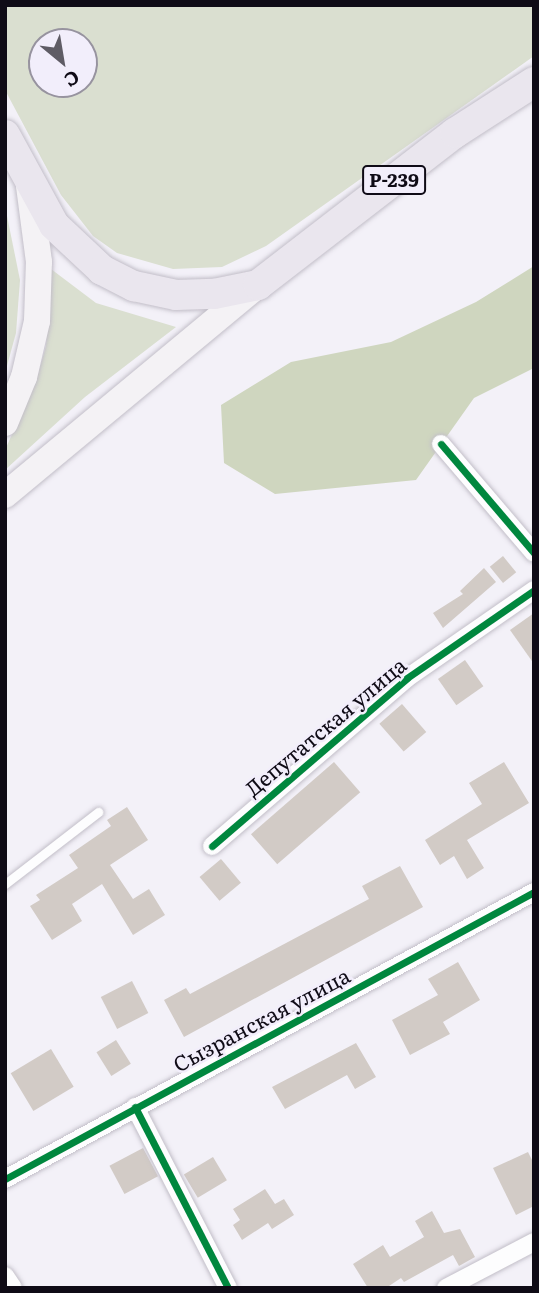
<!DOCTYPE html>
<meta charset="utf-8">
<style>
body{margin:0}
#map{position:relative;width:539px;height:1293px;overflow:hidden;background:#f3f1f8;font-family:Literata,serif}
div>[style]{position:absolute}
.green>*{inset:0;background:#dadfd0}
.forest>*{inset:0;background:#cfd6bf}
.building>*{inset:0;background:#d2cbc6;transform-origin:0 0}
.roads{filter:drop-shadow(0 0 2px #c2bec8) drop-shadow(0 0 2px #c2bec8)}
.lane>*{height:9px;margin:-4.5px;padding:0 4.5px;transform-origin:4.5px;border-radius:4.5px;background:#fdfdfe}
.street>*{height:18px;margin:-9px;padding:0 9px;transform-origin:9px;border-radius:9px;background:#fdfdfe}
.secondary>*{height:26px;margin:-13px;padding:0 13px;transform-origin:13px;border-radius:13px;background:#f4f2f5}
.primary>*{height:30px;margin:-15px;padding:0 15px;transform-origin:15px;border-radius:15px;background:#eae6ee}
.cycleway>*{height:7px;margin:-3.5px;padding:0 3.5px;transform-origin:3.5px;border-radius:3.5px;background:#00873e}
span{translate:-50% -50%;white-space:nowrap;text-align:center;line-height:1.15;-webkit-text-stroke:5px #f2eefb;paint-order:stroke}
.shield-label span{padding:2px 5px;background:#f2eefb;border:2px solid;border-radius:5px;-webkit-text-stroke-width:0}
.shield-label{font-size:19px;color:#0f0b16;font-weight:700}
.street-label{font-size:21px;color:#0f0b16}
.frame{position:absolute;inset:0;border:7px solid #0f0b16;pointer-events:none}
.north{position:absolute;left:28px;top:28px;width:70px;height:70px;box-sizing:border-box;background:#f2eefb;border:2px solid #97939f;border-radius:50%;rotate:150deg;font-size:19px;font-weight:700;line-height:28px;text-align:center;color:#0f0b16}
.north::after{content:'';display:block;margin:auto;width:24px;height:32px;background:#5f5c65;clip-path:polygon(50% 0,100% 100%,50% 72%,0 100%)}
</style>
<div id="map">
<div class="green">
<i style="clip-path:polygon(evenodd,5px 5px,534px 5px,534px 56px,266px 246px,222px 267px,173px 269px,117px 253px,93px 236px,61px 195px,5px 90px,5px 5px,42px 42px,84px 42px,84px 84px,42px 84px,42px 42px)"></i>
<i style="clip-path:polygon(5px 206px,20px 280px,16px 333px,5px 373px)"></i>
<i style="clip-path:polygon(51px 269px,96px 303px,176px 327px,85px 397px,5px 470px,5px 450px,36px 381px,46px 346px)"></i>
</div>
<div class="forest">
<i style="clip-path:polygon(534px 266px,534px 368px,474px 398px,416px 480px,275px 494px,224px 463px,221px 405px,291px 362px,391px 342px,476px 302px)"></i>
</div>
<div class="building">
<i style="left:503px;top:556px;width:21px;height:17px;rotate:51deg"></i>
<i style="clip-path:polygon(484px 568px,496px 582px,443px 628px,433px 613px,463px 594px,460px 591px)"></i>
<i style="clip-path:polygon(534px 613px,534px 664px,510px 630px)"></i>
<i style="left:465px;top:660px;width:32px;height:33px;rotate:55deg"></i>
<i style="left:402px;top:704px;width:37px;height:30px;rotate:49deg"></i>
<i style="left:334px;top:762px;width:40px;height:110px;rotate:49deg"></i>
<i style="clip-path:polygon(504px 762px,529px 803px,467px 840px,484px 868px,467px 879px,454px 856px,440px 865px,425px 840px,482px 804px,469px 783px)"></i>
<i style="clip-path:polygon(127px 807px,148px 840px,110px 865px,133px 899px,149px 889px,165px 915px,133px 935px,102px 884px,72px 904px,82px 921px,52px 940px,30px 906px,40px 900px,36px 895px,78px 868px,69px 855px,111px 826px,107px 820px)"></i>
<i style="left:221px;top:859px;width:31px;height:28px;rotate:50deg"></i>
<i style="clip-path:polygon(400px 866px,423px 907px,184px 1037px,164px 1000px,186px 988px,190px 994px,369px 899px,362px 886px)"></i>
<i style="clip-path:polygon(458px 962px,480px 1000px,443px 1022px,450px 1034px,410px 1055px,392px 1020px,438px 995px,428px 979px)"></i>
<i style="left:132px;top:981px;width:36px;height:35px;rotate:63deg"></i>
<i style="left:116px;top:1040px;width:28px;height:23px;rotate:58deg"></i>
<i style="clip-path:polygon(356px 1043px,376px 1077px,355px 1089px,347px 1075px,285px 1109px,272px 1087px)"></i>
<i style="left:51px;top:1049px;width:44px;height:47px;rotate:59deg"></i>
<i style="left:143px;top:1148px;width:32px;height:38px;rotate:62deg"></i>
<i style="clip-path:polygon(528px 1152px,534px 1164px,534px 1206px,516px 1215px,493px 1168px)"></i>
<i style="left:213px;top:1157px;width:27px;height:34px;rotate:59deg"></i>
<i style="clip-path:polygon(265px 1189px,275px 1204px,284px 1199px,294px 1215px,272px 1229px,268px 1223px,242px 1240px,233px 1225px,240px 1220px,233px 1209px)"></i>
<i style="clip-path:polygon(432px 1211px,444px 1233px,460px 1229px,475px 1257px,459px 1266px,453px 1255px,404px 1282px,401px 1278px,386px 1288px,368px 1288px,353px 1264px,383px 1245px,390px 1257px,424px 1237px,415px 1221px)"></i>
</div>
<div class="roads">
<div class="lane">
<i style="left:5px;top:884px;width:118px;rotate:-37.7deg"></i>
</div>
<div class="street">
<i style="left:441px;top:444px;width:143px;rotate:49.5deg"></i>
<i style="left:212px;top:846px;width:257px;rotate:-40.7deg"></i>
<i style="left:407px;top:678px;width:155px;rotate:-34.7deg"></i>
<i style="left:135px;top:1107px;width:203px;rotate:62.8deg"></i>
<i style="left:5px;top:1179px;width:602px;rotate:-28.48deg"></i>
<i style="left:5px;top:1276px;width:14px;rotate:56deg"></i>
<i style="left:446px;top:1288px;width:99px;rotate:-27.6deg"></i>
</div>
<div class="secondary">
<i style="left:5px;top:423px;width:50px;rotate:-67.6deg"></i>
<i style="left:24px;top:377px;width:57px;rotate:-76.9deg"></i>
<i style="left:37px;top:321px;width:59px;rotate:-88.1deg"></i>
<i style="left:39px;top:262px;width:77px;rotate:-97.5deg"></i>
<i style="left:5px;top:495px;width:329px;rotate:-39.7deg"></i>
</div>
<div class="primary">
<i style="left:5px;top:135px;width:102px;rotate:61.4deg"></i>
<i style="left:54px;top:225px;width:66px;rotate:43.2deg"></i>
<i style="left:102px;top:270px;width:36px;rotate:27deg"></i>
<i style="left:134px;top:286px;width:43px;rotate:12.1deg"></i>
<i style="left:176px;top:295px;width:38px;rotate:-2deg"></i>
<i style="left:214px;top:294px;width:45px;rotate:-11.6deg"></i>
<i style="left:258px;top:285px;width:249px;rotate:-37.7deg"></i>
<i style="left:455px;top:133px;width:94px;rotate:-32.8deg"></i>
</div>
</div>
<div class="cycleway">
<i style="left:441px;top:444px;width:143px;rotate:49.5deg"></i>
<i style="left:212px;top:846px;width:257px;rotate:-40.7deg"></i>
<i style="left:407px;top:678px;width:155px;rotate:-34.7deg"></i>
<i style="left:135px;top:1107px;width:203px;rotate:62.8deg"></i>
<i style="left:5px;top:1179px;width:602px;rotate:-28.48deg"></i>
</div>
<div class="shield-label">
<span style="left:394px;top:180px">Р-239</span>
</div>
<div class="street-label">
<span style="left:325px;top:726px;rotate:-40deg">Депутатская улица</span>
<span style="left:261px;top:1019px;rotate:-28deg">Сызранская улица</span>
</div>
<div class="frame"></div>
<div class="north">С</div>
</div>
